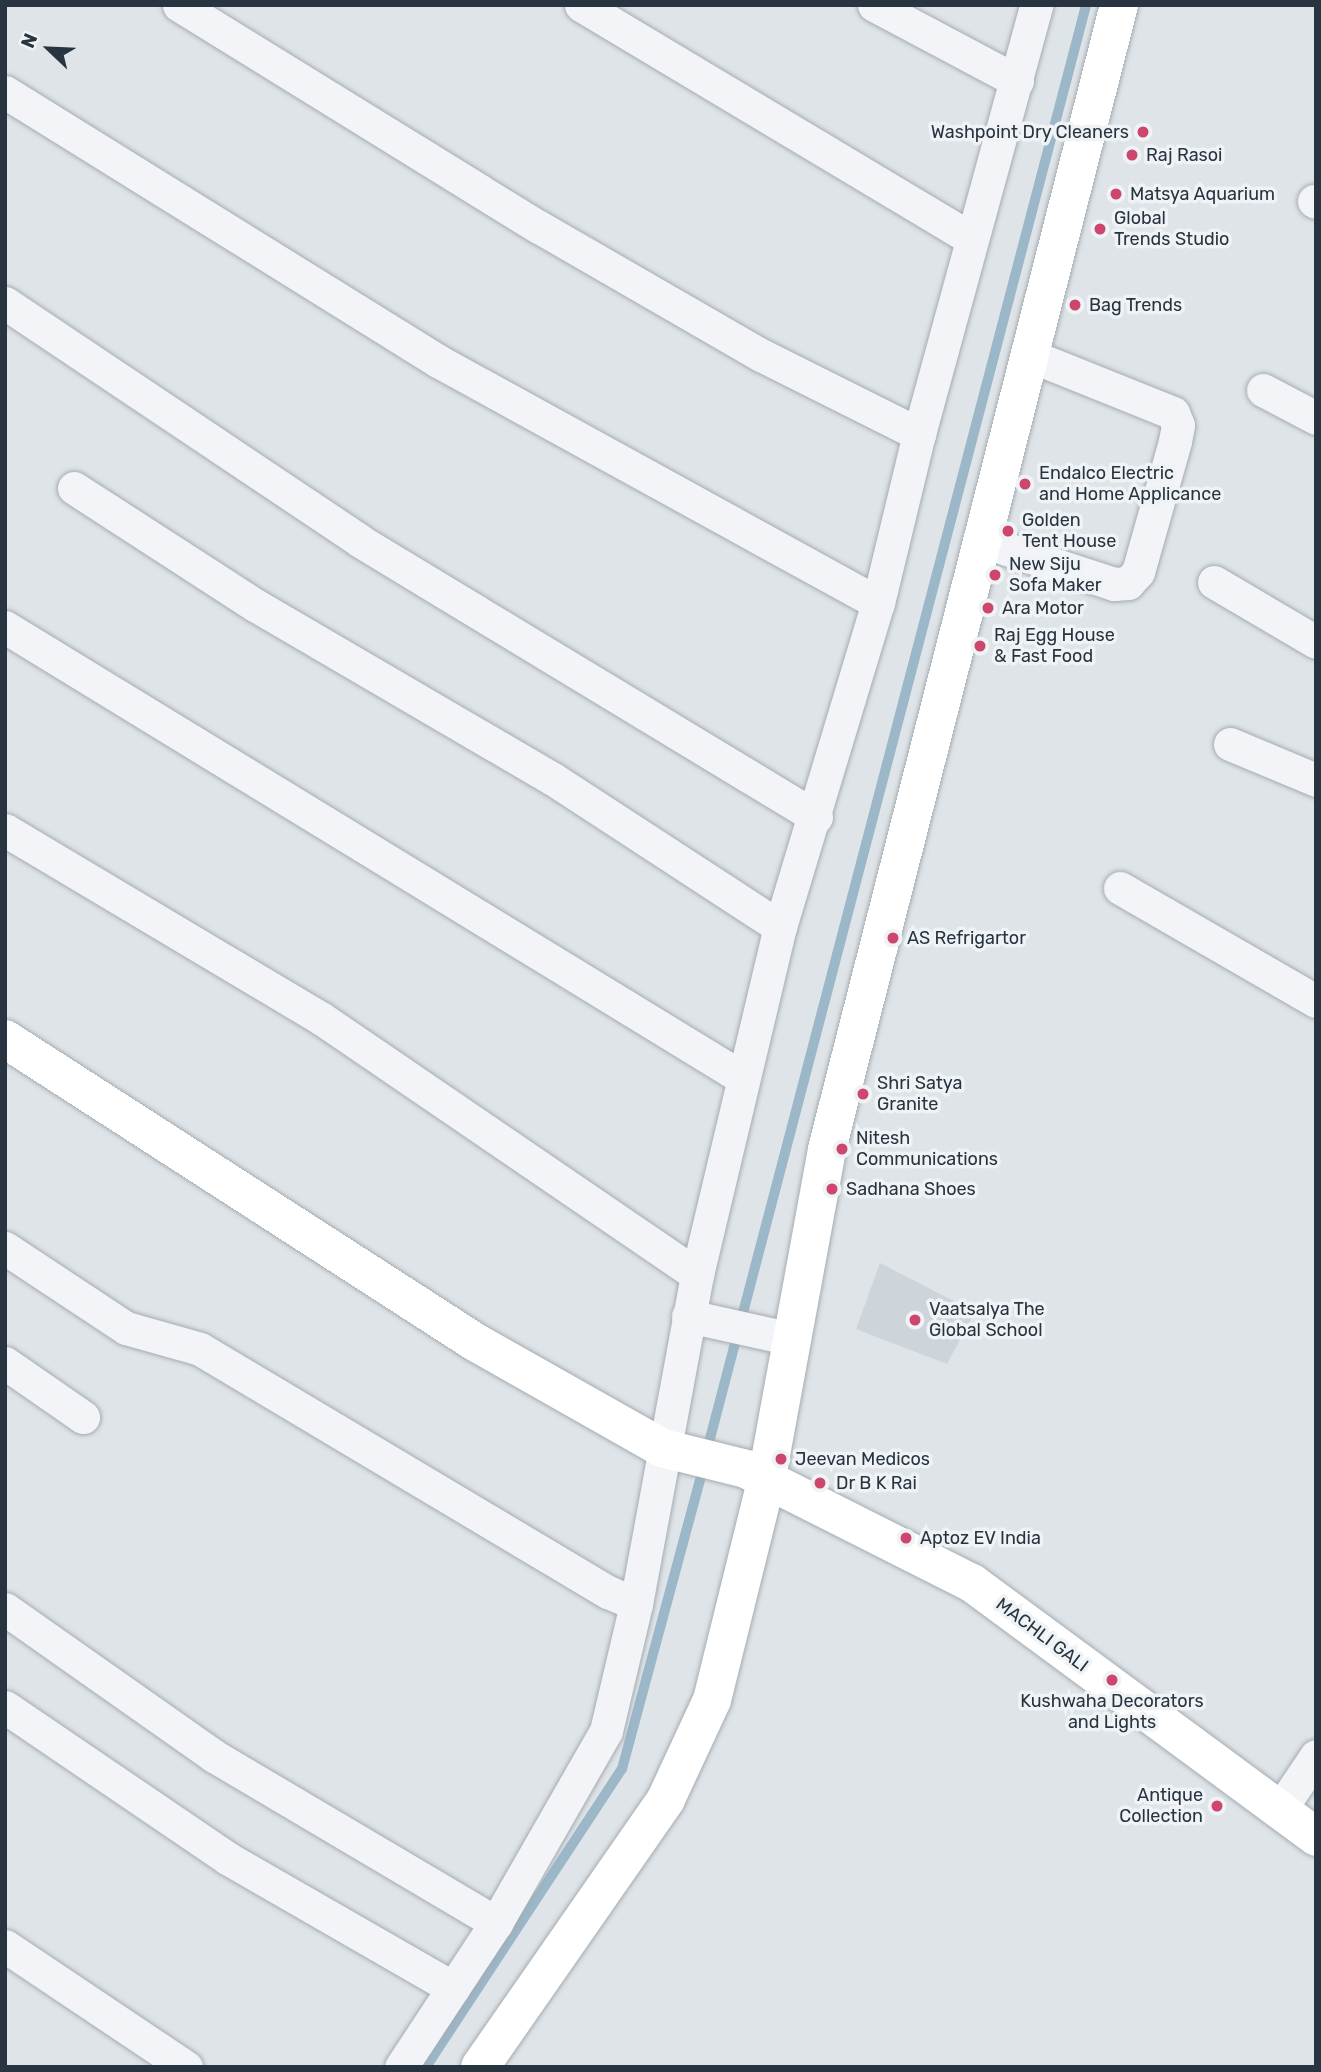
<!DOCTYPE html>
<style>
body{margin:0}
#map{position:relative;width:1321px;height:2072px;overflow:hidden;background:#dfe4e8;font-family:Rubik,sans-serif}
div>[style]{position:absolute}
.built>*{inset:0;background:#cdd4da}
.stream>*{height:10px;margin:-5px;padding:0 5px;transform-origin:5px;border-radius:5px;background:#9bb7c8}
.roads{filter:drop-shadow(0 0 2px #a4acb2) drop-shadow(0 0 2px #a4acb2)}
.street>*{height:33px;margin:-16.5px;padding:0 16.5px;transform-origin:16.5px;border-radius:16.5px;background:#f2f4f7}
.secondary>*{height:38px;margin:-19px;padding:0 19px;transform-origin:19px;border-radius:19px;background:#fff}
.dots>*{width:19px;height:19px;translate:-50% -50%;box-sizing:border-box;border:4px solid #eff3f6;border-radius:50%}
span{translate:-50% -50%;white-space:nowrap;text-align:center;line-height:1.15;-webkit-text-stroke:7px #eff3f6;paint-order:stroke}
.poi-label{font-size:18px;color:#28343f}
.right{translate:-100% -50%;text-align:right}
.left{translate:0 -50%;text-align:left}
.street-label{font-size:18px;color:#28343f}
.frame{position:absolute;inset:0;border:7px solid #28343f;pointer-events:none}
.north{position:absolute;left:14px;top:14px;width:70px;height:70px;-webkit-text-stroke:5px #eff3f6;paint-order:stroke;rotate:293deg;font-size:19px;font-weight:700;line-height:28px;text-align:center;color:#28343f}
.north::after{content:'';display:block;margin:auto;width:24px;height:32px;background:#28343f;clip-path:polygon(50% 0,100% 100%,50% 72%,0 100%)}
</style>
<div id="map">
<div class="built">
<i style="clip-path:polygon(880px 1263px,975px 1312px,947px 1364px,856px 1329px)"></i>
</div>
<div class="stream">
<i style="left:707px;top:1450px;width:1494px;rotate:-75.3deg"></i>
<i style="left:426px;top:2067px;width:357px;rotate:-56.7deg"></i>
<i style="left:622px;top:1769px;width:315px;rotate:-74.9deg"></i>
</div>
<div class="roads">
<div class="street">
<i style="left:179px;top:5px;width:423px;rotate:31.7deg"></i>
<i style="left:539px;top:227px;width:256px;rotate:30deg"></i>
<i style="left:761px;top:355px;width:177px;rotate:26.6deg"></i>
<i style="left:581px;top:5px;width:453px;rotate:30.9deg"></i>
<i style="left:874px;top:5px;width:162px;rotate:28deg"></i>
<i style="left:5px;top:92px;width:510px;rotate:31.85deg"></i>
<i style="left:438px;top:361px;width:502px;rotate:28.81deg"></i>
<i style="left:1314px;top:201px;width:2px;rotate:27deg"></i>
<i style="left:5px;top:303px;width:427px;rotate:33.8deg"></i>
<i style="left:360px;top:541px;width:533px;rotate:31.18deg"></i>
<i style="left:1263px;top:390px;width:60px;rotate:27.8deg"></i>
<i style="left:74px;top:488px;width:216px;rotate:32.9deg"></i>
<i style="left:255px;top:605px;width:345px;rotate:30.3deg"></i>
<i style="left:553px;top:779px;width:271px;rotate:33.1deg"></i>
<i style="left:982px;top:541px;width:139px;rotate:18deg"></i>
<i style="left:1114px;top:584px;width:14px;rotate:-4deg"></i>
<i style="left:1128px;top:583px;width:15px;rotate:-48deg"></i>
<i style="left:1138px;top:572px;width:136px;rotate:-74.2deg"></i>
<i style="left:1175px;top:441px;width:16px;rotate:-79deg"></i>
<i style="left:1178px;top:425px;width:13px;rotate:-113deg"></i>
<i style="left:1173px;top:413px;width:153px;rotate:-158.1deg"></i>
<i style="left:1214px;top:582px;width:118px;rotate:30.5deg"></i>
<i style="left:5px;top:627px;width:865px;rotate:31.43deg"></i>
<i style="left:1230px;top:744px;width:93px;rotate:22.7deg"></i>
<i style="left:5px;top:830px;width:369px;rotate:30.8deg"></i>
<i style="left:322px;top:1019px;width:454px;rotate:34.3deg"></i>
<i style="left:1120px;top:888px;width:226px;rotate:30deg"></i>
<i style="left:5px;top:1248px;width:145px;rotate:33.5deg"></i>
<i style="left:126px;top:1328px;width:77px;rotate:15.8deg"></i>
<i style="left:200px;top:1349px;width:475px;rotate:30.8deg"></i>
<i style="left:608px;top:1592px;width:30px;rotate:23deg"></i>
<i style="left:688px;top:1316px;width:107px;rotate:12.5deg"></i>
<i style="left:5px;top:1363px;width:95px;rotate:34.7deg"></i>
<i style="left:5px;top:1609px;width:256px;rotate:35.1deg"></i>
<i style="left:214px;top:1756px;width:328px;rotate:30.6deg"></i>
<i style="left:5px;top:1707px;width:268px;rotate:34.2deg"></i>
<i style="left:227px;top:1858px;width:261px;rotate:29.9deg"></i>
<i style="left:1279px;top:1811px;width:66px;rotate:-56.1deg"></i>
<i style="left:5px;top:1946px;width:218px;rotate:33.8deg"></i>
<i style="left:401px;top:2067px;width:173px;rotate:-56.6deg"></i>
<i style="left:496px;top:1923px;width:221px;rotate:-60.2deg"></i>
<i style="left:606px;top:1731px;width:130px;rotate:-76.7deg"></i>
<i style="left:636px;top:1604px;width:335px;rotate:-79.5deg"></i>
<i style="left:697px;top:1275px;width:358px;rotate:-76.6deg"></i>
<i style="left:780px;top:927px;width:338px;rotate:-73.2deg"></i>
<i style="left:878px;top:603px;width:174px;rotate:-76.4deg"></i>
<i style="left:919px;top:434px;width:445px;rotate:-74.7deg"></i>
</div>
<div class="secondary">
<i style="left:5px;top:1039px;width:559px;rotate:32.81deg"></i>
<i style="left:475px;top:1342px;width:215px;rotate:29.5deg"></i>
<i style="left:662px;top:1448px;width:87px;rotate:14deg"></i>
<i style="left:746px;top:1469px;width:253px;rotate:26.8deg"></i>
<i style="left:972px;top:1583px;width:428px;rotate:36.4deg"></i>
<i style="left:480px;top:2067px;width:326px;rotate:-55.2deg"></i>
<i style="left:666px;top:1799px;width:109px;rotate:-65.1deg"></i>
<i style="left:712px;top:1700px;width:225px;rotate:-76.1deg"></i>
<i style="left:766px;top:1482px;width:339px;rotate:-79.6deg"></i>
<i style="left:827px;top:1149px;width:1181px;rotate:-75.68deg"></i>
</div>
</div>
<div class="dots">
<i style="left:1143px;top:132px;background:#cc466e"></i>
<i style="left:1132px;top:155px;background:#cc466e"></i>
<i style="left:1116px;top:194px;background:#cc466e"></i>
<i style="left:1100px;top:229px;background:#cc466e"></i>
<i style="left:1075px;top:305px;background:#cc466e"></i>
<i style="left:1025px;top:484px;background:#cc466e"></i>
<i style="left:1008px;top:531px;background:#cc466e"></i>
<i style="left:995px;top:575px;background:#cc466e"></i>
<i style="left:988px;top:608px;background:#cc466e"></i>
<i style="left:980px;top:646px;background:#cc466e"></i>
<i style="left:893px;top:938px;background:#cc466e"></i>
<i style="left:863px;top:1094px;background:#cc466e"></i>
<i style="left:842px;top:1149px;background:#cc466e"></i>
<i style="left:832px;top:1189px;background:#cc466e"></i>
<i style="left:915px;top:1320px;background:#cc466e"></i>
<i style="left:781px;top:1459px;background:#cc466e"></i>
<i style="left:820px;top:1483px;background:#cc466e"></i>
<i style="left:906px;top:1538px;background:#cc466e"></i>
<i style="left:1112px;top:1680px;background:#cc466e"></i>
<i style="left:1217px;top:1806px;background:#cc466e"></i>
</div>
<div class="poi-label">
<span class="right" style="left:1129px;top:132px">Washpoint Dry Cleaners</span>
<span class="left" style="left:1146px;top:155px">Raj Rasoi</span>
<span class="left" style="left:1130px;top:194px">Matsya Aquarium</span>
<span class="left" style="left:1114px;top:229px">Global<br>Trends Studio</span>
<span class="left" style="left:1089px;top:305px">Bag Trends</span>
<span class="left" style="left:1039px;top:484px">Endalco Electric<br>and Home Applicance</span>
<span class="left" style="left:1022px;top:531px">Golden<br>Tent House</span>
<span class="left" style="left:1009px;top:575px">New Siju<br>Sofa Maker</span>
<span class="left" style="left:1002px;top:608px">Ara Motor</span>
<span class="left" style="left:994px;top:646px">Raj Egg House<br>&amp; Fast Food</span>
<span class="left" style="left:907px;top:938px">AS Refrigartor</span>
<span class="left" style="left:877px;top:1094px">Shri Satya<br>Granite</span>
<span class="left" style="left:856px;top:1149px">Nitesh<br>Communications</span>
<span class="left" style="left:846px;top:1189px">Sadhana Shoes</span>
<span class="left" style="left:929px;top:1320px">Vaatsalya The<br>Global School</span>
<span class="left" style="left:795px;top:1459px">Jeevan Medicos</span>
<span class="left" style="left:836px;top:1483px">Dr B K Rai</span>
<span class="left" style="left:920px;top:1538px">Aptoz EV India</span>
<span style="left:1112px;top:1712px">Kushwaha Decorators<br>and Lights</span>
<span class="right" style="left:1203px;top:1806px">Antique<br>Collection</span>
</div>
<div class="street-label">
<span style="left:1042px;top:1635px;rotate:37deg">MACHLI GALI</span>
</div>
<div class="frame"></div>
<div class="north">N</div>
</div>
